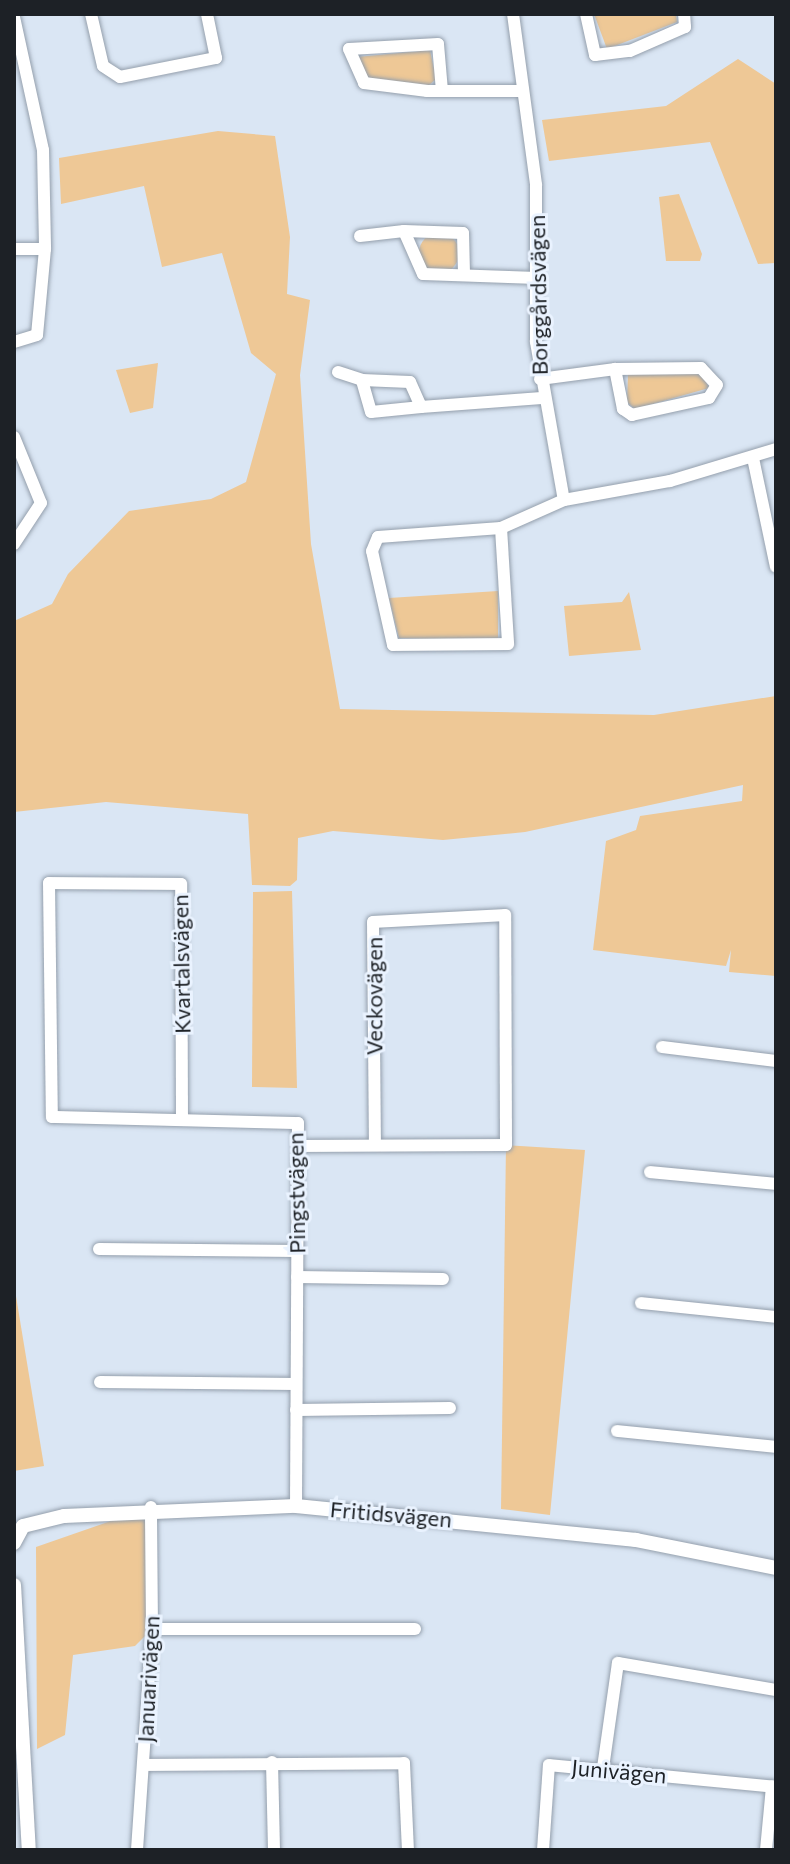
<!DOCTYPE html>
<meta charset="utf-8">
<style>
body{margin:0}
#map{position:relative;width:790px;height:1864px;overflow:hidden;background:#dae6f4;font-family:Commissioner,sans-serif}
div>[style]{position:absolute}
.green>*{inset:0;background:#eec896}
.round{border-radius:50%}
.roads{filter:drop-shadow(0 0 2px #949fac) drop-shadow(0 0 2px #949fac)}
.minor>*{height:12px;margin:-6px;padding:0 6px;transform-origin:6px;border-radius:6px;background:#fff}
.tertiary>*{height:14px;margin:-7px;padding:0 7px;transform-origin:7px;border-radius:7px;background:#fff}
span{translate:-50% -50%;white-space:nowrap;text-align:center;line-height:1.15;-webkit-text-stroke:6px #eaf3ff;paint-order:stroke}
.street-label{font-size:22px;color:#1d2126}
.frame{position:absolute;inset:0;border:16px solid #1d2126;pointer-events:none}
</style>
<div id="map">
<div class="green">
<i style="clip-path:polygon(594px 14px,676px 14px,677px 22px,607px 49px)"></i>
<i style="clip-path:polygon(430px 50px,436px 79px,428px 86px,366px 78px,357px 57px)"></i>
<i style="clip-path:polygon(738px 59px,776px 84px,776px 263px,758px 264px,710px 142px,549px 161px,542px 120px,666px 106px)"></i>
<i style="clip-path:polygon(218px 131px,275px 136px,290px 237px,287px 294px,310px 300px,300px 375px,311px 544px,340px 709px,654px 715px,776px 696px,776px 976px,729px 972px,731px 950px,726px 966px,593px 950px,606px 841px,636px 830px,640px 816px,742px 801px,743px 785px,525px 832px,443px 840px,333px 831px,298px 838px,297px 880px,290px 886px,252px 885px,248px 814px,106px 802px,14px 812px,14px 621px,52px 604px,68px 574px,129px 511px,211px 499px,246px 482px,276px 374px,251px 353px,222px 253px,162px 267px,144px 186px,61px 204px,59px 158px)"></i>
<i style="clip-path:polygon(679px 194px,702px 254px,700px 261px,666px 261px,659px 197px)"></i>
<i class="round" style="left:419px;top:233px;width:40px;height:40px"></i>
<i style="clip-path:polygon(158px 363px,153px 408px,130px 413px,116px 370px)"></i>
<i style="clip-path:polygon(628px 374px,702px 374px,709px 388px,635px 409px,627px 402px)"></i>
<i style="clip-path:polygon(498px 591px,498px 642px,399px 638px,389px 598px)"></i>
<i style="clip-path:polygon(629px 592px,641px 650px,569px 656px,564px 606px,622px 602px)"></i>
<i style="clip-path:polygon(292px 891px,297px 1088px,252px 1087px,253px 892px)"></i>
<i style="clip-path:polygon(506px 1145px,585px 1150px,550px 1515px,501px 1509px)"></i>
<i style="clip-path:polygon(14px 1284px,44px 1466px,14px 1471px)"></i>
<i style="clip-path:polygon(151px 1507px,152px 1629px,135px 1646px,73px 1655px,65px 1735px,37px 1749px,36px 1547px)"></i>
</div>
<div class="roads">
<div class="minor">
<i style="left:91px;top:14px;width:53px;rotate:77deg"></i>
<i style="left:103px;top:66px;width:20px;rotate:33deg"></i>
<i style="left:120px;top:77px;width:98px;rotate:-11.2deg"></i>
<i style="left:216px;top:58px;width:45px;rotate:-101.6deg"></i>
<i style="left:513px;top:14px;width:173px;rotate:82.3deg"></i>
<i style="left:536px;top:185px;width:157px;rotate:90deg"></i>
<i style="left:536px;top:342px;width:160px;rotate:80deg"></i>
<i style="left:586px;top:14px;width:42px;rotate:77.6deg"></i>
<i style="left:595px;top:55px;width:35px;rotate:-7deg"></i>
<i style="left:630px;top:51px;width:60px;rotate:-23.6deg"></i>
<i style="left:685px;top:27px;width:13px;rotate:-94deg"></i>
<i style="left:14px;top:17px;width:136px;rotate:77.7deg"></i>
<i style="left:43px;top:150px;width:99px;rotate:88.8deg"></i>
<i style="left:45px;top:249px;width:86px;rotate:95.3deg"></i>
<i style="left:37px;top:335px;width:24px;rotate:163deg"></i>
<i style="left:442px;top:91px;width:47px;rotate:-94.9deg"></i>
<i style="left:438px;top:44px;width:89px;rotate:176.8deg"></i>
<i style="left:349px;top:49px;width:37px;rotate:66deg"></i>
<i style="left:364px;top:83px;width:64px;rotate:7.2deg"></i>
<i style="left:427px;top:91px;width:95px"></i>
<i style="left:360px;top:236px;width:44px;rotate:-6.5deg"></i>
<i style="left:14px;top:249px;width:31px"></i>
<i style="left:464px;top:274px;width:41px;rotate:-91.4deg"></i>
<i style="left:463px;top:233px;width:59px;rotate:-178.1deg"></i>
<i style="left:404px;top:231px;width:47px;rotate:66.2deg"></i>
<i style="left:423px;top:274px;width:114px;rotate:2deg"></i>
<i style="left:338px;top:372px;width:25px;rotate:18deg"></i>
<i style="left:540px;top:379px;width:76px;rotate:-7.6deg"></i>
<i style="left:615px;top:369px;width:86px;rotate:-0.7deg"></i>
<i style="left:701px;top:368px;width:23px;rotate:47deg"></i>
<i style="left:717px;top:385px;width:15px;rotate:122deg"></i>
<i style="left:709px;top:398px;width:79px;rotate:167.6deg"></i>
<i style="left:632px;top:415px;width:11px;rotate:-146deg"></i>
<i style="left:623px;top:409px;width:41px;rotate:-101.3deg"></i>
<i style="left:421px;top:407px;width:50px;rotate:174.3deg"></i>
<i style="left:371px;top:412px;width:33px;rotate:-106deg"></i>
<i style="left:362px;top:380px;width:48px;rotate:2.4deg"></i>
<i style="left:410px;top:382px;width:27px;rotate:66deg"></i>
<i style="left:421px;top:407px;width:121px;rotate:-4.3deg"></i>
<i style="left:14px;top:437px;width:71px;rotate:67.8deg"></i>
<i style="left:41px;top:503px;width:49px;rotate:123.4deg"></i>
<i style="left:753px;top:458px;width:111px;rotate:78.1deg"></i>
<i style="left:501px;top:528px;width:116px;rotate:86.5deg"></i>
<i style="left:508px;top:644px;width:115px;rotate:179.5deg"></i>
<i style="left:393px;top:645px;width:96px;rotate:-102.6deg"></i>
<i style="left:372px;top:551px;width:15px;rotate:-67deg"></i>
<i style="left:378px;top:537px;width:123px;rotate:-4.2deg"></i>
<i style="left:501px;top:528px;width:69px;rotate:-24deg"></i>
<i style="left:564px;top:500px;width:108px;rotate:-10.2deg"></i>
<i style="left:670px;top:481px;width:111px;rotate:-16.8deg"></i>
<i style="left:662px;top:1047px;width:115px;rotate:7deg"></i>
<i style="left:182px;top:1120px;width:236px;rotate:-90.2deg"></i>
<i style="left:181px;top:884px;width:132px;rotate:-179.6deg"></i>
<i style="left:49px;top:883px;width:234px;rotate:89.3deg"></i>
<i style="left:52px;top:1117px;width:246px;rotate:1.4deg"></i>
<i style="left:298px;top:1123px;width:383px;rotate:90.3deg"></i>
<i style="left:298px;top:1146px;width:208px;rotate:-0.3deg"></i>
<i style="left:506px;top:1145px;width:230px;rotate:-90.2deg"></i>
<i style="left:505px;top:915px;width:132px;rotate:177deg"></i>
<i style="left:373px;top:922px;width:223px;rotate:89.5deg"></i>
<i style="left:650px;top:1172px;width:127px;rotate:5.4deg"></i>
<i style="left:99px;top:1249px;width:198px;rotate:0.6deg"></i>
<i style="left:297px;top:1277px;width:146px;rotate:0.8deg"></i>
<i style="left:641px;top:1303px;width:136px;rotate:5.9deg"></i>
<i style="left:100px;top:1382px;width:196px;rotate:0.6deg"></i>
<i style="left:296px;top:1410px;width:154px;rotate:-0.7deg"></i>
<i style="left:617px;top:1431px;width:160px;rotate:5.7deg"></i>
<i style="left:152px;top:1629px;width:263px"></i>
<i style="left:272px;top:1762px;width:88px;rotate:88.7deg"></i>
<i style="left:144px;top:1765px;width:260px;rotate:-0.4deg"></i>
<i style="left:404px;top:1763px;width:87px;rotate:87.4deg"></i>
<i style="left:603px;top:1768px;width:106px;rotate:-81.9deg"></i>
<i style="left:618px;top:1663px;width:160px;rotate:9.7deg"></i>
<i style="left:137px;top:1850px;width:222px;rotate:-86.1deg"></i>
<i style="left:152px;top:1629px;width:122px;rotate:-90.5deg"></i>
<i style="left:543px;top:1850px;width:85px;rotate:-86deg"></i>
<i style="left:549px;top:1765px;width:228px;rotate:5.5deg"></i>
<i style="left:766px;top:1850px;width:64px;rotate:-84.6deg"></i>
</div>
<div class="tertiary">
<i style="left:14px;top:1543px;width:19px;rotate:-62deg"></i>
<i style="left:23px;top:1526px;width:42px;rotate:-13.7deg"></i>
<i style="left:64px;top:1516px;width:232px;rotate:-2.5deg"></i>
<i style="left:296px;top:1506px;width:342px;rotate:5.7deg"></i>
<i style="left:636px;top:1540px;width:143px;rotate:11.3deg"></i>
<i style="left:14px;top:1585px;width:265px;rotate:86.8deg"></i>
</div>
</div>
<div class="street-label">
<span style="left:538px;top:295px;rotate:-91deg">Borggårdsvägen</span>
<span style="left:181px;top:964px;rotate:-91deg">Kvartalsvägen</span>
<span style="left:374px;top:996px;rotate:-90deg">Veckovägen</span>
<span style="left:296px;top:1193px;rotate:-91deg">Pingstvägen</span>
<span style="left:391px;top:1514px;rotate:5deg">Fritidsvägen</span>
<span style="left:148px;top:1679px;rotate:-87deg">Januarivägen</span>
<span style="left:619px;top:1771px;rotate:5deg">Junivägen</span>
</div>
<div class="frame"></div>
</div>
